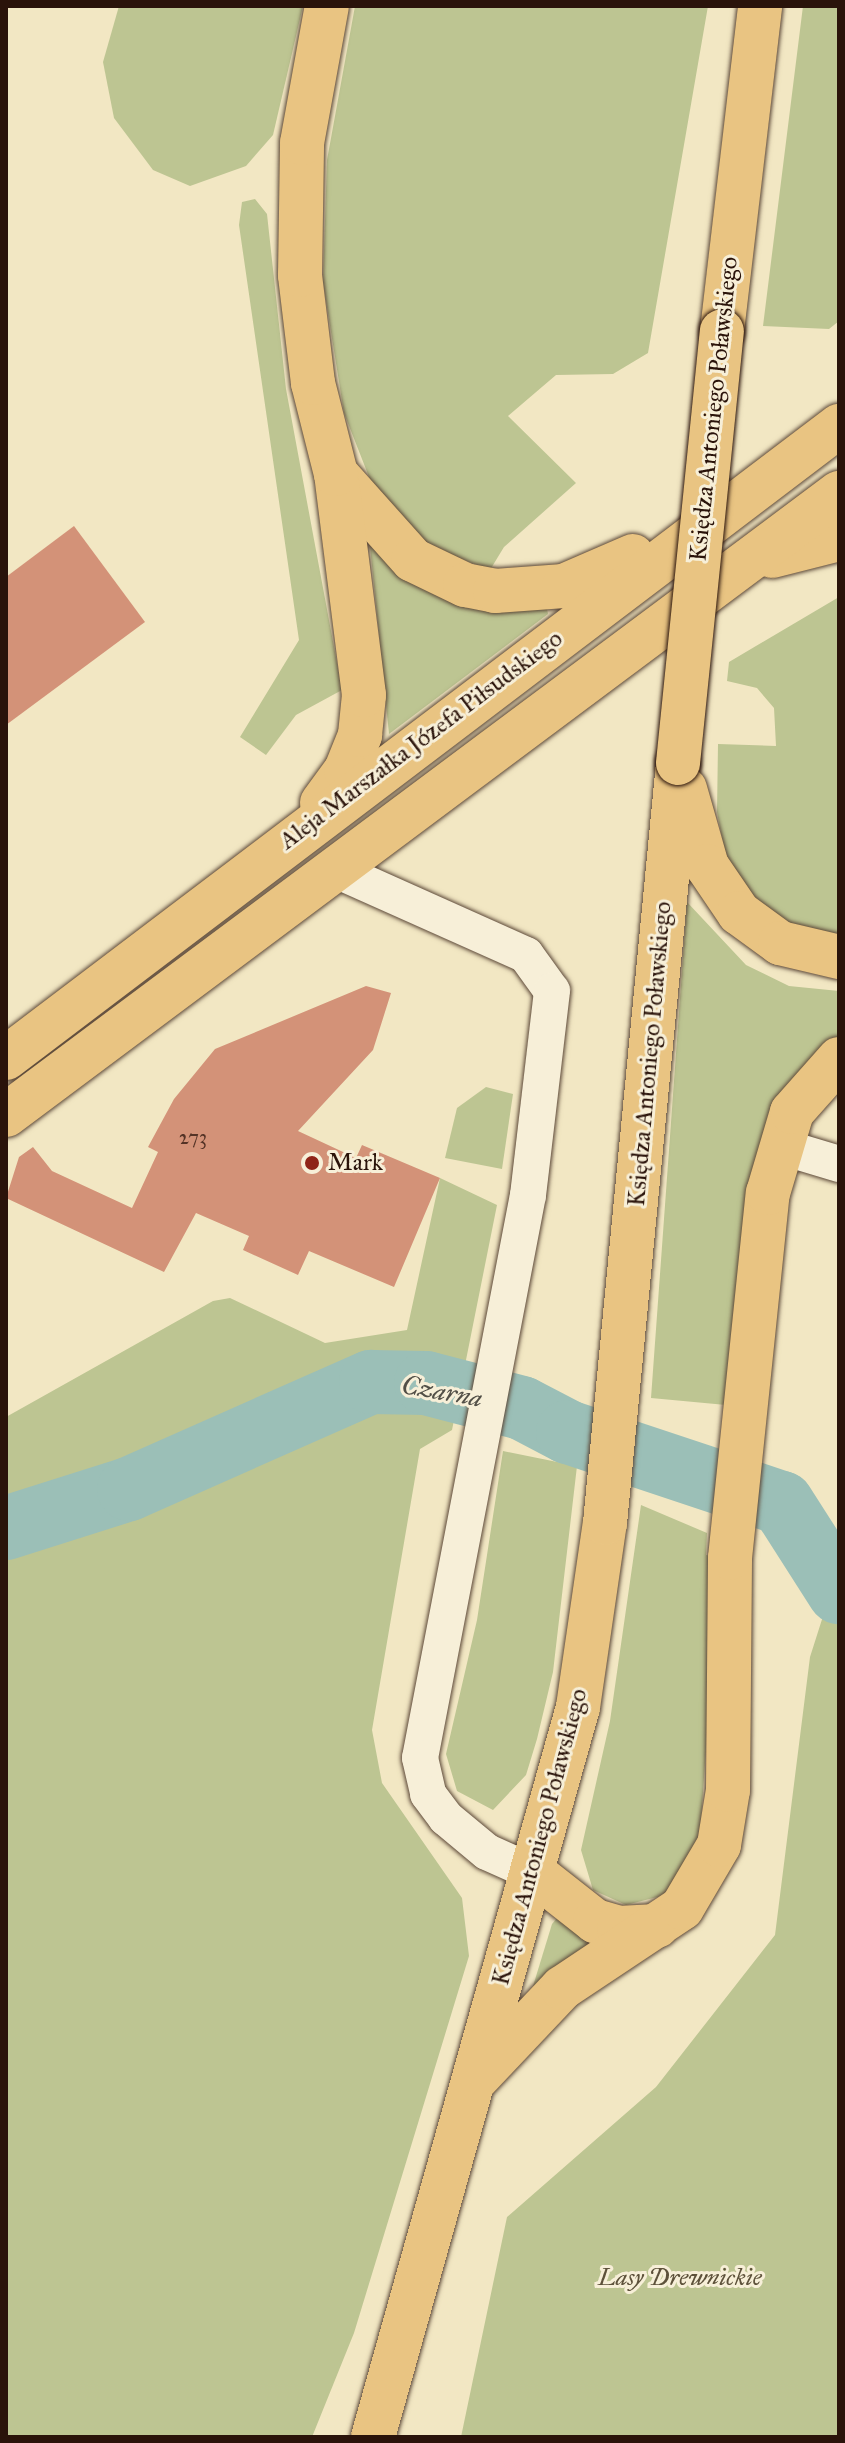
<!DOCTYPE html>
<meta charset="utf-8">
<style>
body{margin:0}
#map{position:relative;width:845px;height:2443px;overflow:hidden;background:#f2e7c3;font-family:"IM FELL Great Primer",serif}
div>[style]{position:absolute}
.green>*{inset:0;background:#bdc592}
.water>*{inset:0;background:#9bbfb7}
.river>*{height:64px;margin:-32px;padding:0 32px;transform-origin:32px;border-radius:32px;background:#9bbfb7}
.building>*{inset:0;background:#d39278}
.roads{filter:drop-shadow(0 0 2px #5c4838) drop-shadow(0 0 2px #5c4838)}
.minor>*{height:36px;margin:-18px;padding:0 18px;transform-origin:18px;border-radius:18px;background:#f7efd8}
.major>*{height:44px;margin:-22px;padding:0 22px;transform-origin:22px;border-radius:22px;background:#e9c482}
.bridges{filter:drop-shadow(0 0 2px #2a130a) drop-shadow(0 0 2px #2a130a)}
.major-bridge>*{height:44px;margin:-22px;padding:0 22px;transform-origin:22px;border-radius:22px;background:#e9c482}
.dots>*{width:22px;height:22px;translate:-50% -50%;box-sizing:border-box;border:4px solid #f7efd8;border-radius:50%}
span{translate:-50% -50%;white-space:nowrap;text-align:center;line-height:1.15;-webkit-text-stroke:6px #f7efd8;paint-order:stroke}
.number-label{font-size:20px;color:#543326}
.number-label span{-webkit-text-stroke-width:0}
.street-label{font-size:24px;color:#2a130a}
.poi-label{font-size:24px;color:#2a130a}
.left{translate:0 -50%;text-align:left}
.park-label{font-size:24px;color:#5d513a;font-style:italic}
.water-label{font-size:26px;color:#524f47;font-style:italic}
.frame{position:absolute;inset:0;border:8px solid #2a130a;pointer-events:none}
</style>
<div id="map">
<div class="green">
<i style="clip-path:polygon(119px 6px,303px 6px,273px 135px,246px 166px,190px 186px,153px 170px,114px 118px,103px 62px)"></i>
<i style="clip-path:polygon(355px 6px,708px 6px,648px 353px,613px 374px,556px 375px,508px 416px,576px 483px,504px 547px,490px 570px,430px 547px,371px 482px,344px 413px,323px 282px,327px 160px)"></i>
<i style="clip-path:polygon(803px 6px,839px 6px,839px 321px,829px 329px,763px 326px)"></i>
<i style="clip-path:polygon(255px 199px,267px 214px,286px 389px,342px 690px,296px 715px,266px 755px,240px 737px,299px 640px,239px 225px,242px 202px)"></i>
<i style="clip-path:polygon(370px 546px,547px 609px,548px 614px,389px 734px)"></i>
<i style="clip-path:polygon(839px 597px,839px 937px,789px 925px,763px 908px,726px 859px,717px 812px,718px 744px,776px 746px,774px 708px,757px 688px,727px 681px,729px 662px)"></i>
<i style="clip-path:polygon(687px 902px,746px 965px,789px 986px,839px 991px,839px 1038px,795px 1078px,726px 1405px,651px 1398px)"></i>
<i style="clip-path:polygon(486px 1087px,513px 1094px,502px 1169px,445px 1158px,457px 1108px)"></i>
<i style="clip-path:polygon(440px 1178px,497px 1205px,452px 1430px,420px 1449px,372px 1730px,382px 1783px,462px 1898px,469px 1956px,354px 2333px,312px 2437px,6px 2437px,6px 1417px,213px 1301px,230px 1298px,325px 1343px,407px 1330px)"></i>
<i style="clip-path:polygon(503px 1451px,577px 1466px,553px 1672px,537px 1739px,526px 1775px,493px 1810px,457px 1791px,446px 1754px,477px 1620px)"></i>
<i style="clip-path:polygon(641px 1505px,707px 1533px,706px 1555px,719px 1557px,700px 1836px,669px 1894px,626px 1905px,593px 1890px,581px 1850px,610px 1721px)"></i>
<i style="clip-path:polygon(839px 1566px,839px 2437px,461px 2437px,507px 2217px,656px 2087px,775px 1935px,810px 1657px)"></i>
<i style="clip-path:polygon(557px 1918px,594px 1942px,530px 1996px,552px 1924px)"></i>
</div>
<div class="water">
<i style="clip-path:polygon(764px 1481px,787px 1495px,839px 1571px,839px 1608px,794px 1532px,763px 1504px)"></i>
</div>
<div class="river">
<i style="left:6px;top:1528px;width:129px;rotate:-17.6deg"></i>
<i style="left:129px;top:1489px;width:265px;rotate:-23.9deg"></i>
<i style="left:371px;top:1382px;width:55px;rotate:1deg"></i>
<i style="left:426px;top:1383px;width:99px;rotate:14.6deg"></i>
<i style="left:522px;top:1408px;width:52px;rotate:27.6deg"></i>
<i style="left:568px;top:1432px;width:225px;rotate:18.4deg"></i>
<i style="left:782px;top:1503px;width:106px;rotate:57.4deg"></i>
</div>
<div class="building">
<i style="clip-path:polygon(74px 526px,145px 622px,6px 725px,6px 577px)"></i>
<i style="clip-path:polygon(366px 986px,391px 993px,373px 1050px,298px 1131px,356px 1158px,362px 1145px,440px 1178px,394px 1287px,309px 1251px,298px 1275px,243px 1250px,249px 1236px,196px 1213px,164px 1272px,6px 1198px,19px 1157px,33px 1147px,52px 1171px,132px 1208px,158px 1152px,148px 1147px,174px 1099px,215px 1049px)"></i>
</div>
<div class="roads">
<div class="minor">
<i style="left:336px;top:870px;width:208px;rotate:24.1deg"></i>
<i style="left:526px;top:955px;width:44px;rotate:54.2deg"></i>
<i style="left:552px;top:991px;width:205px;rotate:96.7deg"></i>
<i style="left:528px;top:1195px;width:573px;rotate:100.86deg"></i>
<i style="left:420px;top:1758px;width:37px;rotate:77deg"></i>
<i style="left:428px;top:1794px;width:30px;rotate:53deg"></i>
<i style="left:446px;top:1818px;width:53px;rotate:39.7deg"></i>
<i style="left:487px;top:1852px;width:51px;rotate:24.1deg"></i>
<i style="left:779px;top:1146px;width:63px;rotate:16.7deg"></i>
</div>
<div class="major">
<i style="left:722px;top:331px;width:327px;rotate:-83.3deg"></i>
<i style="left:336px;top:474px;width:115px;rotate:48.2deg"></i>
<i style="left:413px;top:560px;width:58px;rotate:25.7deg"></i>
<i style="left:465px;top:585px;width:31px;rotate:11deg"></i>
<i style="left:495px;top:591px;width:69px;rotate:-4.1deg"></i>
<i style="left:564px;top:586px;width:75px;rotate:-23.5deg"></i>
<i style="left:772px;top:556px;width:69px;rotate:-14.2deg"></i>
<i style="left:685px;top:789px;width:80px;rotate:74.1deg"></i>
<i style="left:707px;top:866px;width:57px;rotate:55.8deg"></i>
<i style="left:739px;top:913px;width:51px;rotate:36.2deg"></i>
<i style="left:780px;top:943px;width:61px;rotate:13.3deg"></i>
<i style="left:322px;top:803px;width:41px;rotate:-54deg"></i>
<i style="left:346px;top:770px;width:38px;rotate:-68deg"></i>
<i style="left:360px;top:735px;width:40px;rotate:-84.3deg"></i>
<i style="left:364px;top:695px;width:223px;rotate:-97.2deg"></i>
<i style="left:336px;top:474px;width:94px;rotate:-104.2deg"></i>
<i style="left:313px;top:383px;width:109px;rotate:-96.9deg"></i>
<i style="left:300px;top:275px;width:132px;rotate:-89.1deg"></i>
<i style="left:302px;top:143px;width:139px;rotate:-79.7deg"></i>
<i style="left:6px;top:1058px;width:1046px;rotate:-37.19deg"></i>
<i style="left:6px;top:1115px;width:1040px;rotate:-36.75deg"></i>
<i style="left:534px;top:1873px;width:78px;rotate:38.2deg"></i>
<i style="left:595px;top:1921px;width:25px;rotate:16deg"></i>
<i style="left:619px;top:1928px;width:38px;rotate:-3deg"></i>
<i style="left:477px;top:2078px;width:124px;rotate:-46.6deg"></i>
<i style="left:562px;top:1988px;width:144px;rotate:-33.7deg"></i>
<i style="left:682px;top:1908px;width:73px;rotate:-59.6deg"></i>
<i style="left:719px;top:1845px;width:56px;rotate:-80.7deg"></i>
<i style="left:728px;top:1790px;width:232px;rotate:-89.5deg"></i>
<i style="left:730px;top:1558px;width:367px;rotate:-84.1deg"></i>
<i style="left:768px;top:1193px;width:84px;rotate:-73.5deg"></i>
<i style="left:792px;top:1112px;width:71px;rotate:-48.4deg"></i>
<i style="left:373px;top:2437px;width:758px;rotate:-74.31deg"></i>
<i style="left:578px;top:1707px;width:186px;rotate:-81.7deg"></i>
<i style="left:605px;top:1523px;width:763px;rotate:-84.51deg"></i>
</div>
</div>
<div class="bridges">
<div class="major-bridge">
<i style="left:678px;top:763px;width:434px;rotate:-84.2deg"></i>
</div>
</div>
<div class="dots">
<i style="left:312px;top:1163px;background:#8f2418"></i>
</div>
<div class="number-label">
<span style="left:193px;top:1137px">273</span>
</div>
<div class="street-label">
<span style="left:714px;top:409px;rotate:-84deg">Księdza Antoniego Poławskiego</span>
<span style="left:421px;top:740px;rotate:-37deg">Aleja Marszałka Józefa Piłsudskiego</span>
<span style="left:650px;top:1054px;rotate:-85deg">Księdza Antoniego Poławskiego</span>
<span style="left:540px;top:1837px;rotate:-75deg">Księdza Antoniego Poławskiego</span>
</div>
<div class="poi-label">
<span class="left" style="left:328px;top:1163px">Mark</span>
</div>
<div class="park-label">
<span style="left:680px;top:2278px">Lasy Drewnickie</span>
</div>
<div class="water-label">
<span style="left:442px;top:1392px;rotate:10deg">Czarna</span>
</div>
<div class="frame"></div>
</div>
